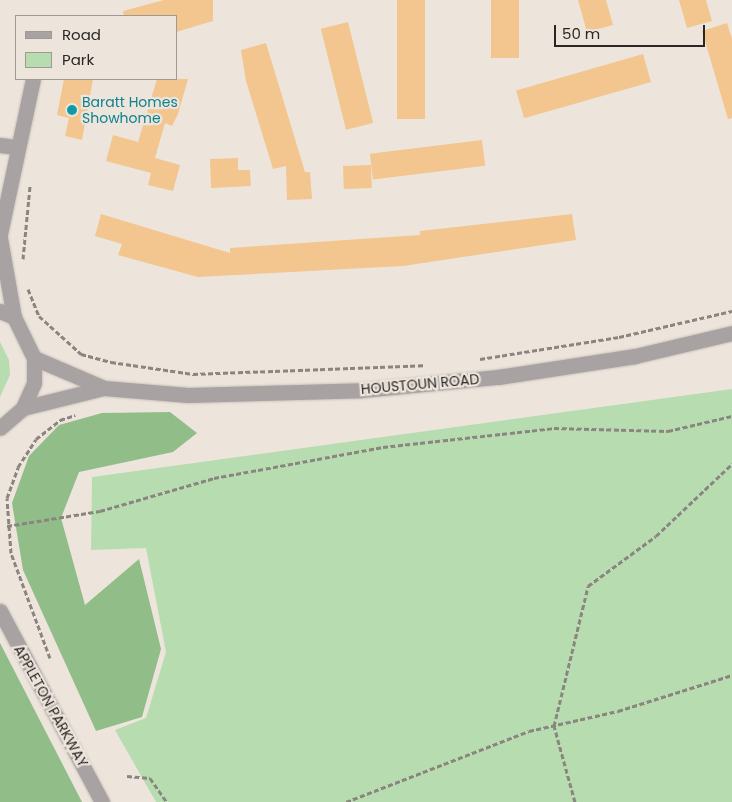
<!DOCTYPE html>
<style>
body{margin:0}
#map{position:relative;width:732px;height:802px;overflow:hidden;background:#ede5dc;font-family:Poppins,sans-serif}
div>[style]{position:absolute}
.green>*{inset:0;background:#b7dcb0}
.forest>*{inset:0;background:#90bd88}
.building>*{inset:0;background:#f2c68e;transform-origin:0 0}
.path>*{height:3px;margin-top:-1.5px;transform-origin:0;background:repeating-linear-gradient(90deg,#8b857f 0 5px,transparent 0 7.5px)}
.roads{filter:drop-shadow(0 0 1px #cac3bb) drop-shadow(0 0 1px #cac3bb)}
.minor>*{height:15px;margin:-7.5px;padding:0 7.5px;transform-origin:7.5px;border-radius:7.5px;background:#a8a2a3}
.dots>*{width:14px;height:14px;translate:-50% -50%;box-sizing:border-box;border:2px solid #ede5dc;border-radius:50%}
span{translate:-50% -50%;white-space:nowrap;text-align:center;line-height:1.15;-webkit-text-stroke:4.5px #ede5dc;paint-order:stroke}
.culture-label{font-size:14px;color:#0d838f}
.left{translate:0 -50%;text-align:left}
.street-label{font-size:14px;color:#292623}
.legend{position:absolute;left:15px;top:15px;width:162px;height:65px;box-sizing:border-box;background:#ede5dc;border:1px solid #9f9992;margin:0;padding:6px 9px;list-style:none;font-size:15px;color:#292623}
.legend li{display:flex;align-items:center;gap:10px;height:25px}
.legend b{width:25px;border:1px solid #9f9992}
.scale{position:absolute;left:554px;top:25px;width:151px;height:22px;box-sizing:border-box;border:2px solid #292623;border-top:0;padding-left:6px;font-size:15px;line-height:18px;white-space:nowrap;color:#292623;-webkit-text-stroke:4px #ede5dc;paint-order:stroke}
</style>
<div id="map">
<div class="green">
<i style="clip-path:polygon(0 342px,9px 360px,10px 375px,0 397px)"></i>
<i style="clip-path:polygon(732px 389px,732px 802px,156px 802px,115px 730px,146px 718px,166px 652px,146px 548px,91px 550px,92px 477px)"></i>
</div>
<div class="forest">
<i style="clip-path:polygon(170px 412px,197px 433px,173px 452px,79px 472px,61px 518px,85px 605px,139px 559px,161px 649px,142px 717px,96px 731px,23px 570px,12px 503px,29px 456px,59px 425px,102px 413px)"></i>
<i style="clip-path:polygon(0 643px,82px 802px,0 802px)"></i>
</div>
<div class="building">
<i style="clip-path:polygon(164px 0,213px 0,213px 21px,176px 32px,176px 16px,124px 16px,123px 11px)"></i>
<i style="left:397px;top:0;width:28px;height:119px"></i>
<i style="left:491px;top:0;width:28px;height:58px"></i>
<i style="clip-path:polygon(578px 0,606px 0,613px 25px,587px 32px)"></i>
<i style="clip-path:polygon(679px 0,706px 0,712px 21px,687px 28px)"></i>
<i style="left:348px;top:22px;width:104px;height:28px;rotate:76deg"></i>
<i style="clip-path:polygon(727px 23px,732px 39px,732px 118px,728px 119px,702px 31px)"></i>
<i style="clip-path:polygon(266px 43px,305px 172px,310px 172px,312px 199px,287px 200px,286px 166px,273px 169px,246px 81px,241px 50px)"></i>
<i style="left:643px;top:54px;width:29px;height:132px;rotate:74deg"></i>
<i style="clip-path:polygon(64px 79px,93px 79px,82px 140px,65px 136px,69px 118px,57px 115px)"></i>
<i style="clip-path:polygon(157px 79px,188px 79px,178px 114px,172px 126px,165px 123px,155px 158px,180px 165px,173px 191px,148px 185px,151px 173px,106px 161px,113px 135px,138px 142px)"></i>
<i style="left:482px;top:140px;width:26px;height:113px;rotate:83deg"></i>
<i style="clip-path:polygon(238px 158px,238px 170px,250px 170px,251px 186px,211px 188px,210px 159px)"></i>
<i style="left:371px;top:165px;width:23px;height:28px;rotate:88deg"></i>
<i style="clip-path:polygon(101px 214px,230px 253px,230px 248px,420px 235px,420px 231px,572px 214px,576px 240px,403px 266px,198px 277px,118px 255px,122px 244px,95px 236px)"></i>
</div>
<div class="path">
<i style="left:23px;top:259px;width:73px;rotate:-84.5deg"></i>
<i style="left:28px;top:289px;width:29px;rotate:68deg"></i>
<i style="left:39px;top:316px;width:57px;rotate:42.1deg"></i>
<i style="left:81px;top:354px;width:31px;rotate:15deg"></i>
<i style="left:111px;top:362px;width:83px;rotate:8.3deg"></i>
<i style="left:193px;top:374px;width:231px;rotate:-2.2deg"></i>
<i style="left:480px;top:359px;width:141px;rotate:-9deg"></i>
<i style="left:619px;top:337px;width:116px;rotate:-13deg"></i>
<i style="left:7px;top:526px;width:94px;rotate:-9.2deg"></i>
<i style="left:100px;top:511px;width:119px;rotate:-16.1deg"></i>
<i style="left:214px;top:478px;width:172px;rotate:-10.4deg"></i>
<i style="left:383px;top:447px;width:172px;rotate:-6.3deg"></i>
<i style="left:554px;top:428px;width:114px;rotate:1.5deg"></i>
<i style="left:668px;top:431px;width:66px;rotate:-13.2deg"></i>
<i style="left:50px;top:658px;width:112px;rotate:-110.4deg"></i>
<i style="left:11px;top:553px;width:55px;rotate:-94.2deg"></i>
<i style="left:7px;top:498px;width:33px;rotate:-70deg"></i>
<i style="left:18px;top:467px;width:33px;rotate:-57deg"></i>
<i style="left:36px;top:439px;width:31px;rotate:-38deg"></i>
<i style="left:60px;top:420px;width:16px;rotate:-18deg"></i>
<i style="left:127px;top:776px;width:23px;rotate:5deg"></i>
<i style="left:150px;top:778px;width:29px;rotate:55deg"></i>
<i style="left:346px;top:802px;width:196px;rotate:-21.2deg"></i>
<i style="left:529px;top:731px;width:91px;rotate:-12.7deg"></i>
<i style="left:618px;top:711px;width:120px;rotate:-17.5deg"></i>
<i style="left:575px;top:802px;width:79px;rotate:-105.4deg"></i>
<i style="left:554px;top:726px;width:144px;rotate:-76.3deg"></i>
<i style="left:588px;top:586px;width:84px;rotate:-36.3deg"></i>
<i style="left:656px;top:536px;width:105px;rotate:-43.5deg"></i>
</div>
<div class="roads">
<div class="minor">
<i style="left:0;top:145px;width:17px;rotate:7deg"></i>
<i style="left:0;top:234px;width:158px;rotate:-78deg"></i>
<i style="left:0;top:238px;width:80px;rotate:80deg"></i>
<i style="left:0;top:311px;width:15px;rotate:23deg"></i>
<i style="left:14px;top:317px;width:46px;rotate:64deg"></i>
<i style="left:34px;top:358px;width:25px;rotate:90deg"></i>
<i style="left:34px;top:383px;width:27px;rotate:114deg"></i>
<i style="left:23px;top:408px;width:30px;rotate:139deg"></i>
<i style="left:34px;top:358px;width:76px;rotate:23.2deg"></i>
<i style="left:23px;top:408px;width:83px;rotate:-13.9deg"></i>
<i style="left:104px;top:388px;width:84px;rotate:4.8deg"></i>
<i style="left:188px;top:395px;width:174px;rotate:-1.6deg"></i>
<i style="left:362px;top:390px;width:137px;rotate:-5.5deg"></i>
<i style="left:498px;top:377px;width:139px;rotate:-8.7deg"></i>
<i style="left:635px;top:356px;width:100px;rotate:-13.3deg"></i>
<i style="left:0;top:611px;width:217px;rotate:61.9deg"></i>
</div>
</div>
<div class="dots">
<i style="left:72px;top:110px;background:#0f9aa8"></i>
</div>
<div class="culture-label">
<span class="left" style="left:82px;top:110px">Baratt Homes<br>Showhome</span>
</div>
<div class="street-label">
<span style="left:420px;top:384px;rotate:-5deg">HOUSTOUN ROAD</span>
<span style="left:51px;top:706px;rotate:61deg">APPLETON PARKWAY</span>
</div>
<ul class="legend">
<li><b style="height:6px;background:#a8a2a3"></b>Road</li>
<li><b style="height:14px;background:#b7dcb0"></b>Park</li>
</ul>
<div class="scale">50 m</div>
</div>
